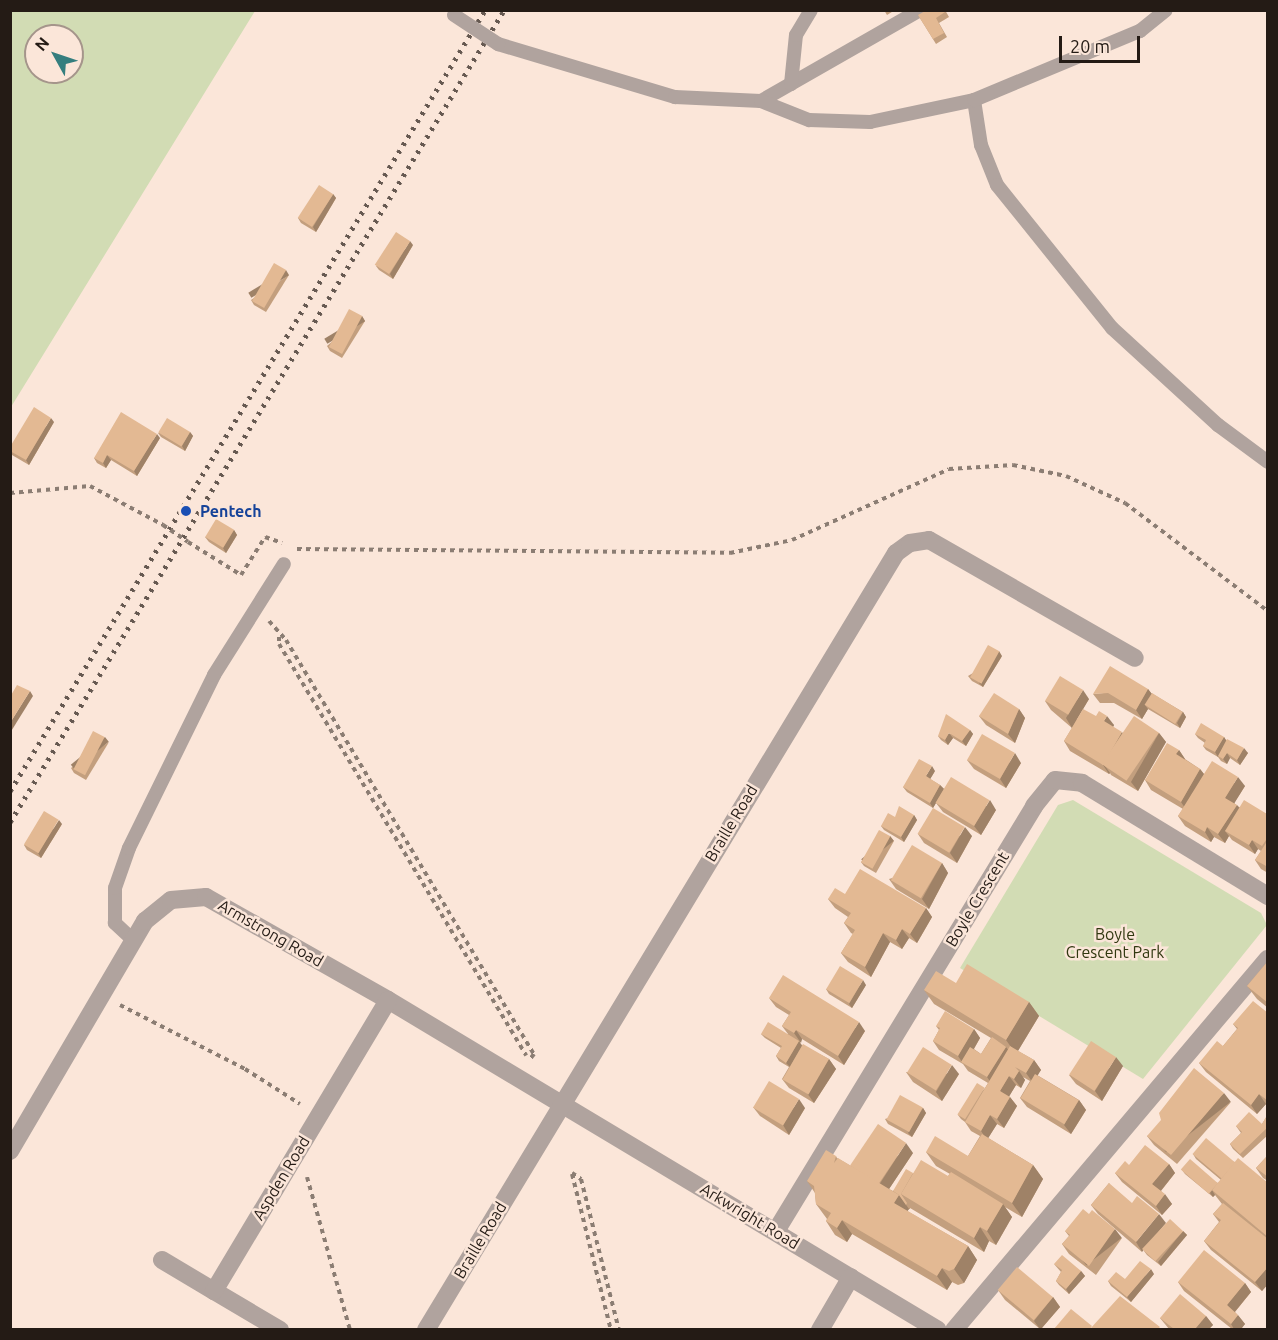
<!DOCTYPE html>
<style>
body{margin:0}
#map{position:relative;width:1278px;height:1340px;overflow:hidden;background:#fbe6d9;font-family:Ubuntu,sans-serif}
div>[style]{position:absolute}
.green>*{inset:0;background:#d2dcb4}
.path>*{height:4px;margin-top:-2px;transform-origin:0;background:repeating-linear-gradient(90deg,#8b7d73 0 4.5px,transparent 0 9px)}
.service>*{height:14px;margin:-7px;padding:0 7px;transform-origin:7px;border-radius:7px;background:#b0a39e}
.minor>*{height:18px;margin:-9px;padding:0 9px;transform-origin:9px;border-radius:9px;background:#b0a39e}
.rail>*{height:4.5px;margin-top:-2.25px;transform-origin:0;background:repeating-linear-gradient(90deg,#665951 0 3px,transparent 0 9px)}
.path-bridge>*{height:4px;margin-top:-2px;transform-origin:0;background:repeating-linear-gradient(90deg,#8b7d73 0 4.5px,transparent 0 9px)}
.service-bridge>*{height:14px;margin:-7px;padding:0 7px;transform-origin:7px;border-radius:7px;background:#b0a39e}
.wall>*{inset:0;background:#c39f7e}
.shaded-wall>*{inset:0;background:#9f8267;transform-origin:0 0}
.building>*{inset:0;background:#e3b993;transform-origin:0 0}
.dots>*{width:16px;height:16px;translate:-50% -50%;box-sizing:border-box;border:3px solid #fbe6d9;border-radius:50%}
span{translate:-50% -50%;white-space:nowrap;text-align:center;line-height:1.15;-webkit-text-stroke:5px #fbe6d9;paint-order:stroke}
.transit-label{font-size:16px;color:#164399;font-weight:700}
.left{translate:0 -50%;text-align:left}
.street-label{font-size:16px;color:#241b15}
.park-label{font-size:16px;color:#313810}
.frame{position:absolute;inset:0;border:12px solid #241b15;pointer-events:none}
.north{position:absolute;left:24px;top:24px;width:60px;height:60px;box-sizing:border-box;background:#fbe6d9;border:2px solid #a5958b;border-radius:50%;rotate:310deg;font-size:16px;font-weight:700;line-height:24px;text-align:center;color:#241b15}
.north::after{content:'';display:block;margin:auto;width:21px;height:27px;background:#357e7e;clip-path:polygon(50% 0,100% 100%,50% 72%,0 100%)}
.scale{position:absolute;left:1059px;top:36px;width:81px;height:27px;box-sizing:border-box;border:3px solid #241b15;border-top:0;padding-left:8px;font-size:18px;line-height:21px;white-space:nowrap;color:#241b15;-webkit-text-stroke:4px #fbe6d9;paint-order:stroke}
</style>
<div id="map">
<div class="green">
<i style="clip-path:polygon(evenodd,11px 10px,255px 11px,11px 407px,10px 11px,11px 10px,36px 36px,72px 36px,72px 72px,36px 72px,36px 36px)"></i>
<i style="clip-path:polygon(1073px 800px,1261px 913px,1267px 925px,1143px 1079px,960px 968px,1058px 805px)"></i>
</div>
<div class="path">
<i style="left:10px;top:493px;width:80px;rotate:-5deg"></i>
<i style="left:90px;top:486px;width:83px;rotate:28.1deg"></i>
<i style="left:188px;top:542px;width:62px;rotate:31.9deg"></i>
<i style="left:241px;top:575px;width:45px;rotate:-57.7deg"></i>
<i style="left:265px;top:537px;width:18px;rotate:19deg"></i>
<i style="left:297px;top:549px;width:433px;rotate:0.5deg"></i>
<i style="left:730px;top:553px;width:63px;rotate:-11.8deg"></i>
<i style="left:792px;top:540px;width:172px;rotate:-24.3deg"></i>
<i style="left:949px;top:469px;width:64px;rotate:-3.6deg"></i>
<i style="left:1013px;top:465px;width:54px;rotate:11.7deg"></i>
<i style="left:1066px;top:476px;width:65px;rotate:24.6deg"></i>
<i style="left:1125px;top:503px;width:179px;rotate:37.1deg"></i>
<i style="left:269px;top:621px;width:25px;rotate:48deg"></i>
<i style="left:286px;top:640px;width:483px;rotate:59.1deg"></i>
<i style="left:534px;top:1054px;width:6px;rotate:129deg"></i>
<i style="left:279px;top:637px;width:7px;rotate:90deg"></i>
<i style="left:279px;top:644px;width:480px;rotate:59deg"></i>
<i style="left:120px;top:1005px;width:140px;rotate:27.1deg"></i>
<i style="left:245px;top:1069px;width:65px;rotate:32.5deg"></i>
<i style="left:572px;top:1173px;width:11px;rotate:34deg"></i>
<i style="left:581px;top:1179px;width:156px;rotate:75.9deg"></i>
<i style="left:572px;top:1174px;width:161px;rotate:76deg"></i>
<i style="left:307px;top:1177px;width:159px;rotate:74.3deg"></i>
</div>
<div class="service">
<i style="left:498px;top:44px;width:185px;rotate:16.7deg"></i>
<i style="left:675px;top:97px;width:86px;rotate:2.7deg"></i>
<i style="left:761px;top:101px;width:183px;rotate:-29.8deg"></i>
<i style="left:791px;top:84px;width:49px;rotate:-84.2deg"></i>
<i style="left:796px;top:35px;width:29px;rotate:-59deg"></i>
<i style="left:974px;top:100px;width:46px;rotate:81.2deg"></i>
<i style="left:981px;top:145px;width:43px;rotate:68.2deg"></i>
<i style="left:997px;top:185px;width:184px;rotate:51.2deg"></i>
<i style="left:1112px;top:328px;width:144px;rotate:42.5deg"></i>
<i style="left:1218px;top:425px;width:62px;rotate:36.5deg"></i>
<i style="left:761px;top:101px;width:52px;rotate:21.6deg"></i>
<i style="left:809px;top:120px;width:61px;rotate:1.9deg"></i>
<i style="left:870px;top:122px;width:106px;rotate:-11.9deg"></i>
<i style="left:974px;top:100px;width:180px;rotate:-22.6deg"></i>
<i style="left:1140px;top:31px;width:33px;rotate:-39deg"></i>
<i style="left:133px;top:940px;width:25px;rotate:-137deg"></i>
<i style="left:115px;top:923px;width:35px;rotate:-90deg"></i>
<i style="left:115px;top:888px;width:42px;rotate:-70.7deg"></i>
<i style="left:129px;top:848px;width:193px;rotate:-63.8deg"></i>
<i style="left:214px;top:675px;width:131px;rotate:-57.8deg"></i>
</div>
<div class="minor">
<i style="left:10px;top:1151px;width:267px;rotate:-59.6deg"></i>
<i style="left:145px;top:921px;width:33px;rotate:-39deg"></i>
<i style="left:171px;top:900px;width:35px;rotate:-5deg"></i>
<i style="left:206px;top:897px;width:209px;rotate:29.5deg"></i>
<i style="left:388px;top:1000px;width:641px;rotate:30.96deg"></i>
<i style="left:776px;top:1231px;width:497px;rotate:-58.7deg"></i>
<i style="left:1034px;top:806px;width:33px;rotate:-51deg"></i>
<i style="left:1055px;top:780px;width:27px;rotate:6deg"></i>
<i style="left:1082px;top:783px;width:218px;rotate:31.3deg"></i>
<i style="left:162px;top:1260px;width:61px;rotate:30.8deg"></i>
<i style="left:280px;top:1330px;width:77px;rotate:-149.4deg"></i>
<i style="left:214px;top:1291px;width:339px;rotate:-59.1deg"></i>
<i style="left:426px;top:1330px;width:908px;rotate:-58.83deg"></i>
<i style="left:896px;top:553px;width:17px;rotate:-36deg"></i>
<i style="left:910px;top:543px;width:19px;rotate:-9deg"></i>
<i style="left:929px;top:540px;width:237px;rotate:29.8deg"></i>
<i style="left:820px;top:1330px;width:61px;rotate:-59.7deg"></i>
<i style="left:954px;top:1330px;width:486px;rotate:-49.8deg"></i>
</div>
<div class="rail">
<i style="left:10px;top:791px;width:914px;rotate:-58.69deg"></i>
<i style="left:10px;top:822px;width:950px;rotate:-58.68deg"></i>
</div>
<div class="path-bridge">
<i style="left:163px;top:525px;width:30px;rotate:34deg"></i>
</div>
<div class="service-bridge">
<i style="left:454px;top:15px;width:53px;rotate:33.4deg"></i>
</div>
<div class="wall">
<i style="clip-path:polygon(884px 10px,895px 10px,887px 15px)"></i>
<i style="clip-path:polygon(945px 10px,949px 17px,939px 23px,947px 37px,936px 44px,918px 15px)"></i>
<i style="clip-path:polygon(333px 194px,336px 198px,316px 232px,301px 223px,298px 218px)"></i>
<i style="clip-path:polygon(413px 245px,393px 279px,379px 270px,376px 266px)"></i>
<i style="clip-path:polygon(289px 275px,266px 312px,254px 305px,251px 300px)"></i>
<i style="clip-path:polygon(362px 316px,365px 321px,342px 358px,330px 351px,327px 346px)"></i>
<i style="clip-path:polygon(54px 422px,29px 465px,12px 455px,10px 453px,10px 447px)"></i>
<i style="clip-path:polygon(190px 432px,193px 436px,185px 451px,161px 437px,158px 433px)"></i>
<i style="clip-path:polygon(160px 438px,137px 476px,111px 460px,106px 468px,97px 463px,94px 458px)"></i>
<i style="clip-path:polygon(234px 530px,237px 535px,226px 553px,209px 542px,205px 537px)"></i>
<i style="clip-path:polygon(1002px 656px,983px 687px,972px 681px,968px 676px)"></i>
<i style="clip-path:polygon(1148px 689px,1151px 693px,1183px 712px,1186px 717px,1180px 728px,1148px 709px,1142px 719px,1114px 703px,1100px 703px,1093px 694px)"></i>
<i style="clip-path:polygon(1089px 699px,1076px 720px,1096px 716px,1114px 725px,1113px 727px,1123px 734px,1159px 733px,1166px 742px,1138px 791px,1111px 775px,1110px 773px,1109px 774px,1070px 751px,1064px 741px,1072px 728px,1051px 710px,1045px 701px)"></i>
<i style="clip-path:polygon(1019px 709px,1025px 718px,1015px 743px,986px 725px,979px 716px)"></i>
<i style="clip-path:polygon(970px 730px,973px 734px,966px 746px,953px 738px,948px 745px,941px 740px,938px 736px)"></i>
<i style="clip-path:polygon(1195px 734px,1224px 737px,1226px 740px,1248px 753px,1240px 765px,1230px 758px,1227px 764px,1221px 761px,1218px 757px,1206px 750px,1203px 746px,1205px 743px,1198px 738px)"></i>
<i style="clip-path:polygon(109px 742px,86px 780px,74px 773px,71px 768px)"></i>
<i style="clip-path:polygon(1179px 750px,1185px 759px,1200px 769px,1204px 774px,1245px 786px,1234px 803px,1239px 807px,1267px 814px,1268px 813px,1268px 873px,1261px 869px,1255px 860px,1261px 851px,1258px 849px,1255px 854px,1232px 840px,1229px 836px,1225px 843px,1214px 837px,1211px 842px,1185px 826px,1178px 816px,1183px 809px,1151px 790px,1145px 780px)"></i>
<i style="clip-path:polygon(967px 760px,1021px 763px,1006px 788px,974px 769px)"></i>
<i style="clip-path:polygon(935px 771px,930px 779px,940px 785px,944px 789px,996px 810px,981px 835px,943px 812px,936px 803px,933px 808px,907px 792px,903px 787px)"></i>
<i style="clip-path:polygon(914px 815px,917px 820px,904px 842px,884px 830px,881px 826px)"></i>
<i style="clip-path:polygon(62px 824px,41px 858px,27px 850px,24px 845px)"></i>
<i style="clip-path:polygon(918px 834px,972px 836px,957px 863px,924px 843px)"></i>
<i style="clip-path:polygon(890px 836px,894px 841px,876px 873px,864px 866px,861px 862px)"></i>
<i style="clip-path:polygon(942px 863px,948px 873px,929px 909px,896px 889px,889px 879px)"></i>
<i style="clip-path:polygon(845px 894px,926px 908px,932px 917px,917px 943px,909px 938px,902px 949px,890px 942px,871px 977px,848px 962px,841px 953px,853px 934px,851px 933px,844px 923px,848px 917px,835px 908px,828px 899px)"></i>
<i style="clip-path:polygon(1268px 961px,1268px 1008px,1257px 999px,1247px 986px)"></i>
<i style="clip-path:polygon(956px 983px,1029px 1002px,1039px 1016px,1018px 1051px,1034px 1060px,1041px 1070px,1037px 1075px,1079px 1100px,1086px 1110px,1071px 1134px,1027px 1107px,1020px 1098px,1030px 1081px,1023px 1077px,1025px 1080px,1021px 1088px,1016px 1085px,1009px 1096px,1017px 1106px,1004px 1128px,997px 1124px,988px 1138px,1033px 1165px,1043px 1179px,1022px 1217px,1005px 1207px,1012px 1217px,996px 1245px,989px 1241px,984px 1252px,910px 1208px,910px 1209px,909px 1209px,907px 1211px,968px 1246px,977px 1260px,964px 1283px,958px 1285px,952px 1282px,947px 1290px,852px 1234px,847px 1242px,835px 1235px,826px 1221px,827px 1219px,816px 1204px,815px 1193px,807px 1181px,836px 1156px,837px 1158px,851px 1166px,913px 1153px,889px 1189px,893px 1191px,913px 1173px,948px 1176px,950px 1174px,936px 1166px,926px 1152px,968px 1156px,980px 1136px,971px 1131px,965px 1122px,961px 1119px,958px 1115px,985px 1088px,988px 1083px,968px 1071px,963px 1064px,939px 1050px,933px 1041px,939px 1030px,936px 1026px,974px 1029px,980px 1038px,974px 1049px,981px 1054px,991px 1038px,934px 1004px,924px 990px)"></i>
<i style="clip-path:polygon(866px 985px,852px 1008px,829px 994px,826px 989px)"></i>
<i style="clip-path:polygon(769px 998px,865px 1031px,844px 1065px,802px 1039px,800px 1043px,802px 1045px,829px 1059px,836px 1069px,814px 1103px,789px 1088px,782px 1079px,789px 1067px,779px 1061px,776px 1056px,781px 1048px,765px 1038px,761px 1034px,788px 1034px,782px 1026px,789px 1015px,776px 1007px)"></i>
<i style="clip-path:polygon(1268px 1013px,1268px 1105px,1266px 1104px,1257px 1114px,1206px 1072px,1199px 1063px,1223px 1046px,1237px 1029px,1233px 1024px)"></i>
<i style="clip-path:polygon(1123px 1066px,1102px 1101px,1076px 1084px,1069px 1075px)"></i>
<i style="clip-path:polygon(906px 1072px,959px 1074px,942px 1101px,913px 1082px)"></i>
<i style="clip-path:polygon(1231px 1102px,1177px 1164px,1154px 1145px,1147px 1136px)"></i>
<i style="clip-path:polygon(753px 1107px,805px 1108px,789px 1135px,760px 1116px)"></i>
<i style="clip-path:polygon(923px 1108px,926px 1113px,912px 1137px,888px 1124px,885px 1119px)"></i>
<i style="clip-path:polygon(1268px 1114px,1268px 1135px,1243px 1158px,1233px 1149px,1230px 1144px,1241px 1133px,1236px 1126px,1262px 1124px)"></i>
<i style="clip-path:polygon(1193px 1154px,1235px 1162px,1268px 1183px,1268px 1284px,1262px 1291px,1211px 1250px,1204px 1241px,1219px 1222px,1213px 1214px,1222px 1204px,1215px 1195px,1213px 1197px,1185px 1174px,1182px 1170px,1218px 1183px,1221px 1180px,1196px 1159px)"></i>
<i style="clip-path:polygon(1268px 1155px,1268px 1181px,1263px 1178px,1256px 1168px)"></i>
<i style="clip-path:polygon(1169px 1164px,1175px 1173px,1161px 1191px,1172px 1204px,1162px 1215px,1122px 1182px,1115px 1173px)"></i>
<i style="clip-path:polygon(1109px 1183px,1142px 1252px,1098px 1214px,1091px 1205px)"></i>
<i style="clip-path:polygon(1065px 1231px,1122px 1238px,1096px 1275px,1069px 1254px,1062px 1244px,1069px 1236px)"></i>
<i style="clip-path:polygon(1183px 1231px,1187px 1235px,1161px 1266px,1147px 1255px,1144px 1251px)"></i>
<i style="clip-path:polygon(1054px 1264px,1081px 1271px,1085px 1276px,1069px 1294px,1059px 1285px,1056px 1281px,1061px 1272px)"></i>
<i style="clip-path:polygon(1154px 1274px,1131px 1302px,1111px 1286px,1108px 1281px,1125px 1279px)"></i>
<i style="clip-path:polygon(1178px 1282px,1245px 1283px,1251px 1292px,1235px 1312px,1245px 1324px,1241px 1329px,1232px 1329px,1184px 1291px)"></i>
<i style="clip-path:polygon(998px 1290px,1053px 1297px,1060px 1307px,1041px 1329px,1040px 1329px,1005px 1300px)"></i>
<i style="clip-path:polygon(1206px 1316px,1213px 1325px,1209px 1329px,1169px 1329px,1160px 1318px)"></i>
</div>
<div class="shaded-wall">
<i style="clip-path:polygon(333px 194px,336px 198px,316px 232px,313px 227px)"></i>
<i style="clip-path:polygon(410px 241px,413px 245px,393px 279px,390px 274px)"></i>
<i style="left:286px;top:270px;width:6px;height:44px;rotate:59deg"></i>
<i style="left:362px;top:316px;width:6px;height:44px;rotate:59deg"></i>
<i style="clip-path:polygon(51px 418px,54px 422px,29px 465px,26px 460px)"></i>
<i style="clip-path:polygon(190px 432px,193px 436px,185px 451px,182px 446px)"></i>
<i style="clip-path:polygon(157px 434px,160px 438px,137px 476px,134px 471px)"></i>
<i style="clip-path:polygon(107px 455px,111px 460px,106px 468px,103px 463px)"></i>
<i style="clip-path:polygon(234px 530px,237px 535px,226px 553px,223px 548px)"></i>
<i style="clip-path:polygon(999px 651px,1002px 656px,983px 687px,979px 683px)"></i>
<i style="clip-path:polygon(1148px 689px,1155px 698px,1145px 705px,1148px 709px,1142px 719px,1136px 710px)"></i>
<i style="clip-path:polygon(1083px 690px,1089px 699px,1072px 728px,1066px 718px)"></i>
<i style="clip-path:polygon(30px 691px,33px 696px,10px 733px,10px 723px)"></i>
<i style="clip-path:polygon(1019px 709px,1025px 718px,1015px 743px,1008px 734px)"></i>
<i style="clip-path:polygon(1183px 712px,1186px 717px,1180px 728px,1177px 723px)"></i>
<i style="clip-path:polygon(1107px 716px,1114px 725px,1111px 731px,1104px 721px)"></i>
<i style="clip-path:polygon(970px 730px,973px 734px,966px 746px,962px 741px)"></i>
<i style="clip-path:polygon(1122px 732px,1128px 741px,1105px 766px,1110px 773px,1109px 774px,1103px 765px)"></i>
<i style="clip-path:polygon(949px 733px,953px 738px,948px 745px,945px 740px)"></i>
<i style="clip-path:polygon(1159px 733px,1166px 742px,1138px 791px,1131px 782px)"></i>
<i style="left:105px;top:737px;width:6px;height:44px;rotate:51deg"></i>
<i style="clip-path:polygon(1224px 737px,1227px 742px,1218px 757px,1215px 752px)"></i>
<i style="clip-path:polygon(1244px 748px,1248px 753px,1240px 765px,1237px 760px)"></i>
<i style="clip-path:polygon(1179px 750px,1185px 759px,1182px 764px,1176px 754px)"></i>
<i style="clip-path:polygon(1015px 753px,1021px 763px,1006px 788px,1000px 779px)"></i>
<i style="clip-path:polygon(1227px 753px,1230px 758px,1227px 764px,1223px 759px)"></i>
<i style="clip-path:polygon(932px 766px,935px 771px,929px 781px,926px 776px)"></i>
<i style="clip-path:polygon(1200px 769px,1207px 778px,1187px 811px,1181px 802px)"></i>
<i style="clip-path:polygon(1238px 777px,1245px 786px,1232px 807px,1225px 798px)"></i>
<i style="clip-path:polygon(940px 785px,944px 789px,933px 808px,930px 803px)"></i>
<i style="clip-path:polygon(990px 800px,996px 810px,981px 835px,974px 826px)"></i>
<i style="clip-path:polygon(1237px 805px,1244px 814px,1225px 831px,1229px 836px,1225px 843px,1218px 834px)"></i>
<i style="clip-path:polygon(914px 815px,917px 820px,904px 842px,901px 837px)"></i>
<i style="clip-path:polygon(59px 820px,62px 824px,41px 858px,38px 853px)"></i>
<i style="clip-path:polygon(965px 827px,972px 836px,957px 863px,950px 853px)"></i>
<i style="clip-path:polygon(1207px 827px,1214px 837px,1211px 842px,1205px 832px)"></i>
<i style="left:890px;top:836px;width:6px;height:37px;rotate:51deg"></i>
<i style="clip-path:polygon(1252px 840px,1258px 849px,1255px 854px,1249px 845px)"></i>
<i style="clip-path:polygon(942px 863px,948px 873px,929px 909px,922px 899px)"></i>
<i style="clip-path:polygon(926px 908px,932px 917px,917px 943px,910px 934px)"></i>
<i style="clip-path:polygon(902px 929px,909px 938px,902px 949px,896px 940px)"></i>
<i style="clip-path:polygon(883px 933px,890px 942px,871px 977px,865px 967px)"></i>
<i style="clip-path:polygon(863px 980px,866px 985px,852px 1008px,849px 1004px)"></i>
<i style="clip-path:polygon(1029px 1002px,1039px 1016px,1016px 1054px,1006px 1040px)"></i>
<i style="clip-path:polygon(859px 1022px,865px 1031px,844px 1065px,838px 1056px)"></i>
<i style="clip-path:polygon(974px 1029px,980px 1038px,965px 1064px,962px 1062px,958px 1056px)"></i>
<i style="clip-path:polygon(796px 1030px,802px 1039px,801px 1043px,794px 1033px)"></i>
<i style="clip-path:polygon(799px 1041px,802px 1046px,790px 1067px,786px 1063px)"></i>
<i style="clip-path:polygon(1006px 1047px,1013px 1056px,994px 1087px,987px 1077px)"></i>
<i style="clip-path:polygon(1116px 1057px,1123px 1066px,1102px 1101px,1095px 1091px)"></i>
<i style="clip-path:polygon(829px 1059px,836px 1069px,814px 1103px,807px 1093px)"></i>
<i style="clip-path:polygon(1034px 1060px,1041px 1070px,1033px 1083px,1026px 1073px)"></i>
<i style="clip-path:polygon(952px 1065px,959px 1074px,942px 1101px,936px 1092px)"></i>
<i style="clip-path:polygon(1019px 1071px,1025px 1080px,1021px 1088px,1014px 1079px)"></i>
<i style="clip-path:polygon(1009px 1076px,1016px 1085px,1007px 1100px,1000px 1091px)"></i>
<i style="left:1224px;top:1093px;width:11px;height:82px;rotate:52deg"></i>
<i style="clip-path:polygon(1259px 1094px,1266px 1104px,1257px 1114px,1251px 1105px)"></i>
<i style="clip-path:polygon(1010px 1097px,1017px 1106px,1004px 1128px,997px 1119px)"></i>
<i style="clip-path:polygon(799px 1099px,805px 1108px,789px 1135px,783px 1125px)"></i>
<i style="clip-path:polygon(1079px 1100px,1086px 1110px,1071px 1134px,1064px 1125px)"></i>
<i style="clip-path:polygon(923px 1108px,926px 1113px,912px 1137px,908px 1133px)"></i>
<i style="clip-path:polygon(990px 1115px,997px 1124px,987px 1140px,981px 1131px)"></i>
<i style="clip-path:polygon(906px 1143px,913px 1153px,885px 1195px,879px 1185px)"></i>
<i style="clip-path:polygon(1169px 1164px,1175px 1173px,1159px 1193px,1152px 1184px)"></i>
<i style="clip-path:polygon(1033px 1165px,1043px 1179px,1022px 1217px,1012px 1203px)"></i>
<i style="clip-path:polygon(1218px 1183px,1212px 1190px,1215px 1195px,1213px 1197px,1210px 1193px)"></i>
<i style="clip-path:polygon(1165px 1194px,1172px 1204px,1162px 1215px,1156px 1206px)"></i>
<i style="clip-path:polygon(899px 1195px,909px 1209px,903px 1217px,894px 1203px)"></i>
<i style="clip-path:polygon(1003px 1204px,1012px 1217px,996px 1245px,987px 1231px)"></i>
<i style="clip-path:polygon(1159px 1214px,1166px 1223px,1142px 1252px,1136px 1242px)"></i>
<i style="clip-path:polygon(842px 1220px,852px 1234px,847px 1242px,837px 1228px)"></i>
<i style="clip-path:polygon(980px 1227px,989px 1241px,984px 1252px,974px 1238px)"></i>
<i style="left:1115px;top:1229px;width:11px;height:45px;rotate:52deg"></i>
<i style="clip-path:polygon(1183px 1231px,1187px 1235px,1161px 1266px,1158px 1262px)"></i>
<i style="clip-path:polygon(968px 1246px,977px 1260px,964px 1283px,954px 1269px)"></i>
<i style="clip-path:polygon(1268px 1267px,1268px 1284px,1262px 1291px,1255px 1282px)"></i>
<i style="clip-path:polygon(942px 1268px,952px 1282px,947px 1290px,937px 1276px)"></i>
<i style="clip-path:polygon(1151px 1269px,1154px 1274px,1131px 1302px,1127px 1297px)"></i>
<i style="clip-path:polygon(1081px 1271px,1085px 1276px,1069px 1294px,1066px 1289px)"></i>
<i style="clip-path:polygon(1245px 1283px,1251px 1292px,1233px 1314px,1227px 1305px)"></i>
<i style="clip-path:polygon(1053px 1297px,1060px 1307px,1041px 1329px,1040px 1329px,1034px 1321px)"></i>
<i style="clip-path:polygon(1238px 1315px,1245px 1324px,1241px 1329px,1234px 1329px,1231px 1324px)"></i>
<i style="clip-path:polygon(1206px 1316px,1213px 1325px,1209px 1329px,1195px 1329px)"></i>
</div>
<div class="building">
<i style="clip-path:polygon(927px 10px,944px 10px,945px 12px,936px 18px,944px 33px,933px 39px,918px 15px)"></i>
<i style="left:319px;top:185px;width:17px;height:39px;rotate:33deg"></i>
<i style="left:396px;top:232px;width:17px;height:39px;rotate:33deg"></i>
<i style="left:274px;top:263px;width:14px;height:44px;rotate:30deg"></i>
<i style="left:349px;top:309px;width:15px;height:43px;rotate:28deg"></i>
<i style="clip-path:polygon(34px 407px,51px 418px,26px 460px,10px 451px,10px 447px)"></i>
<i style="clip-path:polygon(121px 412px,157px 434px,134px 471px,107px 455px,103px 463px,94px 458px)"></i>
<i style="left:167px;top:418px;width:27px;height:17px;rotate:31deg"></i>
<i style="left:216px;top:519px;width:21px;height:21px;rotate:31deg"></i>
<i style="left:988px;top:645px;width:13px;height:37px;rotate:29deg"></i>
<i style="clip-path:polygon(1110px 666px,1148px 689px,1136px 710px,1108px 693px,1093px 694px)"></i>
<i style="left:1060px;top:676px;width:27px;height:29px;rotate:31deg"></i>
<i style="clip-path:polygon(17px 685px,30px 691px,10px 723px,10px 697px)"></i>
<i style="clip-path:polygon(994px 693px,1019px 709px,1008px 734px,979px 716px)"></i>
<i style="left:1152px;top:693px;width:36px;height:14px;rotate:32deg"></i>
<i style="clip-path:polygon(1083px 709px,1096px 716px,1099px 711px,1107px 716px,1104px 721px,1122px 732px,1103px 765px,1064px 741px)"></i>
<i style="clip-path:polygon(946px 714px,970px 730px,962px 741px,949px 733px,945px 740px,938px 736px)"></i>
<i style="left:1134px;top:716px;width:30px;height:58px;rotate:34deg"></i>
<i style="clip-path:polygon(1201px 723px,1224px 737px,1215px 752px,1203px 746px,1206px 740px,1195px 734px)"></i>
<i style="left:93px;top:731px;width:13px;height:43px;rotate:27deg"></i>
<i style="left:982px;top:734px;width:38px;height:30px;rotate:30deg"></i>
<i style="clip-path:polygon(1227px 739px,1244px 748px,1237px 760px,1227px 753px,1223px 759px,1218px 756px)"></i>
<i style="clip-path:polygon(1167px 743px,1179px 750px,1176px 754px,1200px 769px,1181px 802px,1145px 780px)"></i>
<i style="clip-path:polygon(919px 759px,932px 766px,926px 776px,940px 785px,930px 803px,903px 787px)"></i>
<i style="clip-path:polygon(1212px 761px,1238px 777px,1225px 798px,1237px 805px,1218px 834px,1207px 827px,1205px 832px,1178px 816px)"></i>
<i style="left:951px;top:777px;width:45px;height:30px;rotate:31deg"></i>
<i style="clip-path:polygon(1244px 800px,1267px 814px,1268px 813px,1268px 837px,1262px 846px,1252px 840px,1249px 845px,1225px 831px)"></i>
<i style="clip-path:polygon(899px 806px,914px 815px,901px 837px,881px 826px,888px 813px,895px 817px)"></i>
<i style="left:933px;top:808px;width:37px;height:30px;rotate:31deg"></i>
<i style="left:44px;top:811px;width:17px;height:39px;rotate:31deg"></i>
<i style="left:879px;top:830px;width:13px;height:37px;rotate:29deg"></i>
<i style="clip-path:polygon(1268px 840px,1268px 867px,1255px 860px)"></i>
<i style="left:912px;top:845px;width:35px;height:41px;rotate:31deg"></i>
<i style="clip-path:polygon(860px 869px,926px 908px,910px 934px,902px 929px,896px 940px,883px 933px,865px 967px,841px 953px,855px 930px,844px 923px,851px 913px,828px 899px,835px 888px,845px 894px)"></i>
<i style="clip-path:polygon(1268px 961px,1268px 1003px,1247px 986px)"></i>
<i style="clip-path:polygon(967px 964px,1029px 1002px,1006px 1040px,924px 990px,936px 971px,956px 983px)"></i>
<i style="left:840px;top:966px;width:27px;height:27px;rotate:31deg"></i>
<i style="clip-path:polygon(783px 975px,859px 1022px,838px 1056px,796px 1030px,794px 1033px,782px 1026px,791px 1012px,769px 998px)"></i>
<i style="clip-path:polygon(1253px 1001px,1268px 1013px,1268px 1101px,1259px 1094px,1251px 1105px,1199px 1063px,1217px 1041px,1223px 1046px,1238px 1028px,1233px 1024px)"></i>
<i style="clip-path:polygon(945px 1011px,974px 1029px,958px 1056px,933px 1041px,940px 1028px,936px 1026px)"></i>
<i style="clip-path:polygon(768px 1022px,799px 1041px,786px 1063px,776px 1056px,782px 1046px,761px 1034px)"></i>
<i style="clip-path:polygon(992px 1037px,1006px 1047px,987px 1077px,961px 1062px,970px 1047px,981px 1054px)"></i>
<i style="left:1091px;top:1041px;width:30px;height:40px;rotate:33deg"></i>
<i style="left:803px;top:1044px;width:30px;height:41px;rotate:30deg"></i>
<i style="clip-path:polygon(1010px 1046px,1034px 1060px,1026px 1073px,1015px 1067px,1019px 1071px,1014px 1079px,1009px 1076px,1000px 1091px,1010px 1097px,997px 1119px,990px 1115px,981px 1131px,965px 1122px)"></i>
<i style="left:923px;top:1047px;width:34px;height:30px;rotate:32deg"></i>
<i style="clip-path:polygon(1194px 1068px,1224px 1093px,1171px 1155px,1147px 1136px,1161px 1120px,1159px 1113px)"></i>
<i style="left:1035px;top:1074px;width:51px;height:28px;rotate:31deg"></i>
<i style="left:769px;top:1081px;width:35px;height:31px;rotate:31deg"></i>
<i style="left:977px;top:1083px;width:9px;height:37px;rotate:32deg"></i>
<i style="left:900px;top:1095px;width:26px;height:28px;rotate:29deg"></i>
<i style="clip-path:polygon(1249px 1112px,1262px 1124px,1268px 1114px,1268px 1127px,1240px 1154px,1230px 1144px,1242px 1132px,1236px 1126px)"></i>
<i style="left:878px;top:1124px;width:34px;height:50px;rotate:34deg"></i>
<i style="clip-path:polygon(982px 1134px,1033px 1165px,1012px 1203px,926px 1152px,935px 1136px,968px 1156px)"></i>
<i style="left:1206px;top:1138px;width:38px;height:21px;rotate:40deg"></i>
<i style="clip-path:polygon(1145px 1145px,1169px 1164px,1152px 1184px,1165px 1194px,1156px 1206px,1115px 1173px,1125px 1161px,1129px 1165px)"></i>
<i style="clip-path:polygon(826px 1150px,836px 1156px,834px 1163px,838px 1158px,899px 1195px,894px 1203px,968px 1246px,954px 1269px,949px 1271px,942px 1268px,937px 1276px,842px 1220px,837px 1228px,826px 1221px,831px 1213px,816px 1204px,814px 1186px,807px 1181px)"></i>
<i style="clip-path:polygon(1268px 1155px,1268px 1177px,1256px 1168px)"></i>
<i style="clip-path:polygon(1238px 1158px,1268px 1183px,1268px 1237px,1212px 1190px)"></i>
<i style="left:1190px;top:1159px;width:37px;height:14px;rotate:41deg"></i>
<i style="clip-path:polygon(921px 1160px,948px 1176px,951px 1172px,1003px 1204px,987px 1231px,980px 1227px,974px 1238px,901px 1194px)"></i>
<i style="clip-path:polygon(906px 1169px,913px 1173px,901px 1194px,907px 1203px,906px 1205px,899px 1195px,893px 1191px)"></i>
<i style="clip-path:polygon(1109px 1183px,1132px 1203px,1137px 1196px,1159px 1214px,1136px 1242px,1091px 1205px)"></i>
<i style="clip-path:polygon(1223px 1203px,1268px 1239px,1268px 1267px,1255px 1282px,1204px 1241px,1221px 1220px,1213px 1214px)"></i>
<i style="clip-path:polygon(1083px 1209px,1089px 1214px,1092px 1210px,1115px 1229px,1089px 1266px,1062px 1244px,1070px 1235px,1065px 1231px)"></i>
<i style="left:1170px;top:1219px;width:18px;height:41px;rotate:43deg"></i>
<i style="clip-path:polygon(1204px 1250px,1245px 1283px,1227px 1305px,1238px 1315px,1231px 1324px,1178px 1282px)"></i>
<i style="clip-path:polygon(1062px 1255px,1081px 1271px,1066px 1289px,1056px 1281px,1062px 1270px,1054px 1264px)"></i>
<i style="clip-path:polygon(1140px 1261px,1151px 1269px,1127px 1297px,1108px 1281px,1116px 1272px,1125px 1279px)"></i>
<i style="left:1017px;top:1267px;width:47px;height:30px;rotate:40deg"></i>
<i style="clip-path:polygon(1180px 1294px,1206px 1316px,1195px 1329px,1174px 1329px,1160px 1318px)"></i>
<i style="clip-path:polygon(1120px 1296px,1160px 1327px,1158px 1329px,1118px 1329px,1116px 1328px,1115px 1329px,1090px 1329px)"></i>
<i style="clip-path:polygon(1071px 1309px,1092px 1326px,1090px 1329px,1054px 1329px)"></i>
</div>
<div class="dots">
<i style="left:186px;top:511px;background:#1a4fb4"></i>
</div>
<div class="transit-label">
<span class="left" style="left:200px;top:511px">Pentech</span>
</div>
<div class="street-label">
<span style="left:731px;top:823px;rotate:-59deg">Braille Road</span>
<span style="left:977px;top:899px;rotate:-59deg">Boyle Crescent</span>
<span style="left:271px;top:933px;rotate:30deg">Armstrong Road</span>
<span style="left:281px;top:1178px;rotate:-59deg">Aspden Road</span>
<span style="left:750px;top:1216px;rotate:31deg">Arkwright Road</span>
<span style="left:480px;top:1240px;rotate:-59deg">Braille Road</span>
</div>
<div class="park-label">
<span style="left:1115px;top:943px">Boyle<br>Crescent Park</span>
</div>
<div class="frame"></div>
<div class="north">N</div>
<div class="scale">20 m</div>
</div>
